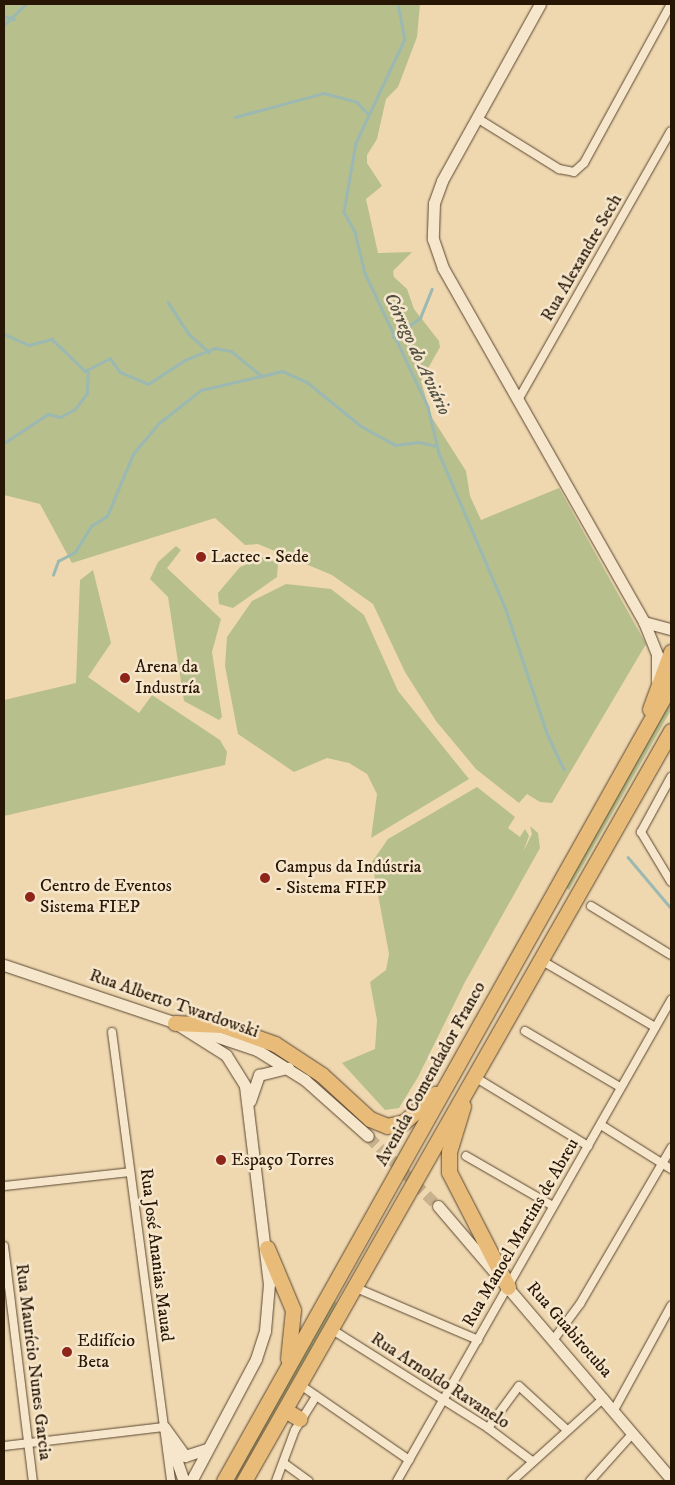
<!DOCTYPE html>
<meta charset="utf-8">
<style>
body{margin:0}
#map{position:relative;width:675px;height:1485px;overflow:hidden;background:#efd8b0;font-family:"IM FELL DW Pica",serif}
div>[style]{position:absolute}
.green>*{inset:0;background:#b7bf8d}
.stream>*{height:2.5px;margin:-1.25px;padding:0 1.25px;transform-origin:1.25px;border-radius:1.25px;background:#9bb9b2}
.secondary-tunnel>*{height:11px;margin-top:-5.5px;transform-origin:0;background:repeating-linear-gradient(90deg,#c7b18e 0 11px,transparent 0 16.5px)}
.roads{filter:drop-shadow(0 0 1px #5a4630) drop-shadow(0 0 1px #5a4630)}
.street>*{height:8px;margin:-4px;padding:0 4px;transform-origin:4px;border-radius:4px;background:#f5e6cc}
.secondary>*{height:11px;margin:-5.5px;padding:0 5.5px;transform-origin:5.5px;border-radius:5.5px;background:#f5e6cc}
.highway>*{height:15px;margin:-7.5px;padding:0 7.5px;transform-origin:7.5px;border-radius:7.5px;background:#e8bc78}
.dots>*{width:14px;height:14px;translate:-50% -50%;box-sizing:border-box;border:2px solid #f5e6cc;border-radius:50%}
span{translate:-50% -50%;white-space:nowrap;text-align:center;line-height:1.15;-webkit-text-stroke:5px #f5e6cc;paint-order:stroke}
.street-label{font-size:18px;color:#281605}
.poi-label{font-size:18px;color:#281605}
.left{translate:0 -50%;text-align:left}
.water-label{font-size:19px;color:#504f42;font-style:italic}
.frame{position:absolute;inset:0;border:5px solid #281605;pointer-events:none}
</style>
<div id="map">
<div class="green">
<i style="clip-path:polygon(4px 4px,420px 4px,417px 37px,398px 87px,386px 99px,377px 139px,367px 155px,367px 163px,382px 186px,366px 199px,378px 253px,412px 252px,393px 271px,394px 277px,407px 289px,414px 309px,439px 341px,440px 347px,421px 381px,431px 416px,466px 471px,470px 496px,481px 520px,559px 488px,646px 644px,552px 803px,540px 802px,527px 794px,519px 803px,476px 769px,436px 721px,405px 672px,373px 604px,332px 575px,258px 544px,245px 545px,215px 518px,72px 563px,40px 504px,4px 495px)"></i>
<i style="clip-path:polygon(176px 546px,181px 550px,167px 568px,221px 619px,212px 652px,222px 717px,219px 720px,184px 701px,168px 597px,150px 579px,158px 562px)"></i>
<i style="clip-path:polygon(264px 557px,278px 563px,277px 577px,233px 608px,219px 604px,218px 593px,240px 567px)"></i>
<i style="clip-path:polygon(93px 570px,111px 643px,88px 677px,139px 713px,152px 695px,220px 740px,227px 752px,225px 765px,4px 816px,4px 700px,76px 683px,80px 580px)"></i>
<i style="clip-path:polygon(286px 584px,331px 589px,364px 615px,398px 691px,469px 779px,371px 838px,377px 794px,367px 774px,349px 763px,327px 758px,294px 772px,238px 734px,225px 666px,227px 637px,252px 601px)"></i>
<i style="clip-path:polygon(671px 694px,671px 710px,569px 890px,565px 887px)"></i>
<i style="clip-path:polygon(477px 787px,515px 817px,508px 828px,520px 837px,525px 829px,529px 836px,523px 852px,532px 834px,530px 826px,538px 833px,540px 848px,465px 982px,418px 1077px,399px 1108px,385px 1110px,342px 1063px,375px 1049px,377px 1020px,370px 982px,386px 970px,389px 954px,372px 862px,388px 839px)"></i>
<i style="clip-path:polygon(329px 1299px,337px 1303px,235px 1481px,226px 1481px)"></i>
</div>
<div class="stream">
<i style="left:398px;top:4px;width:36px;rotate:79deg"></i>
<i style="left:405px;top:39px;width:115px;rotate:115.2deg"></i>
<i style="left:356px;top:143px;width:70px;rotate:99.9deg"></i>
<i style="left:344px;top:212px;width:23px;rotate:61deg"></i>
<i style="left:355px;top:232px;width:42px;rotate:76.3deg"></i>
<i style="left:365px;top:273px;width:148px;rotate:64.8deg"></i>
<i style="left:428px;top:407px;width:47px;rotate:76.6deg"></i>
<i style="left:439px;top:453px;width:168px;rotate:66.8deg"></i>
<i style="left:505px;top:607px;width:133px;rotate:71.6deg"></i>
<i style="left:547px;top:733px;width:40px;rotate:65deg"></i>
<i style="left:4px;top:16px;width:10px;rotate:17deg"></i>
<i style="left:4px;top:25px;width:30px;rotate:-44deg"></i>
<i style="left:235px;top:117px;width:92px;rotate:-15.1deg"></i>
<i style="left:324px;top:93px;width:34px;rotate:15deg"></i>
<i style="left:357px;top:102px;width:16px;rotate:47deg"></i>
<i style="left:168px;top:302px;width:38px;rotate:57deg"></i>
<i style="left:189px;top:334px;width:27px;rotate:42deg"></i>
<i style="left:4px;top:334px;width:27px;rotate:24deg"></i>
<i style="left:29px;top:345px;width:24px;rotate:-15deg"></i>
<i style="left:52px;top:339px;width:46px;rotate:44.1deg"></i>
<i style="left:85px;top:371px;width:28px;rotate:-27deg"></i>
<i style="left:110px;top:358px;width:17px;rotate:54deg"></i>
<i style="left:120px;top:372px;width:30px;rotate:23deg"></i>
<i style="left:148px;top:384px;width:44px;rotate:-33deg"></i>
<i style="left:185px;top:360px;width:32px;rotate:-22deg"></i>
<i style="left:215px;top:348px;width:16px;rotate:11deg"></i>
<i style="left:231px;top:351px;width:40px;rotate:39deg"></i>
<i style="left:262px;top:376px;width:21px;rotate:-14deg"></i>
<i style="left:282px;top:371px;width:27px;rotate:24deg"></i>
<i style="left:307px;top:382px;width:70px;rotate:39.2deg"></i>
<i style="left:361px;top:426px;width:39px;rotate:29deg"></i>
<i style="left:395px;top:445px;width:24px;rotate:-7deg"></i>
<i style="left:419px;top:442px;width:18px;rotate:13deg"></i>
<i style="left:393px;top:337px;width:33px;rotate:-35deg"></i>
<i style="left:420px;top:318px;width:31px;rotate:-68deg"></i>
<i style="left:4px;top:443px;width:53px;rotate:-33.4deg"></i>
<i style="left:48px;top:414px;width:12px;rotate:14deg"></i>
<i style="left:60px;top:417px;width:17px;rotate:-28deg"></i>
<i style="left:75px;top:409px;width:20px;rotate:-53deg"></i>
<i style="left:87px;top:393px;width:23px;rotate:-88deg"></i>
<i style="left:53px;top:575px;width:15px;rotate:-70deg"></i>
<i style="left:58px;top:561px;width:19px;rotate:-28deg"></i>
<i style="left:75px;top:552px;width:31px;rotate:-58deg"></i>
<i style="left:91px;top:526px;width:19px;rotate:-32deg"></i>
<i style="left:107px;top:516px;width:67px;rotate:-67.2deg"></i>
<i style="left:133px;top:454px;width:40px;rotate:-50deg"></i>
<i style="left:159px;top:423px;width:53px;rotate:-38.2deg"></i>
<i style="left:201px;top:390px;width:62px;rotate:-13.1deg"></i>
<i style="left:628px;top:857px;width:67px;rotate:49.9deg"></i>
</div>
<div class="secondary-tunnel">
<i style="left:368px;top:1136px;width:99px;rotate:45deg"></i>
</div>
<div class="roads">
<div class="street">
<i style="left:477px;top:118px;width:97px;rotate:31.9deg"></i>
<i style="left:559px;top:169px;width:15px;rotate:11deg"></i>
<i style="left:574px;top:172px;width:13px;rotate:-42deg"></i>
<i style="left:584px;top:163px;width:181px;rotate:-61.3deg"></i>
<i style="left:518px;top:400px;width:309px;rotate:-60.4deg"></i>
<i style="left:671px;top:777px;width:63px;rotate:118.6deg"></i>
<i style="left:641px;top:832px;width:58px;rotate:59deg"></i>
<i style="left:591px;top:906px;width:94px;rotate:31.5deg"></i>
<i style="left:539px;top:959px;width:134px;rotate:30.4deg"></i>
<i style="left:525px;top:1031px;width:110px;rotate:30.5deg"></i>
<i style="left:112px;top:1032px;width:453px;rotate:82.5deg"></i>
<i style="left:473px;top:1076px;width:135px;rotate:31.3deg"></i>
<i style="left:601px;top:1125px;width:83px;rotate:32.2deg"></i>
<i style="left:466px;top:1156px;width:100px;rotate:29.9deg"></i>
<i style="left:4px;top:1186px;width:127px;rotate:-6.3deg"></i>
<i style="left:4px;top:1246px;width:237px;rotate:83deg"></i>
<i style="left:354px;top:1287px;width:135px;rotate:23.1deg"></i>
<i style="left:331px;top:1329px;width:186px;rotate:32.2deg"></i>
<i style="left:488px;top:1428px;width:55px;rotate:36.9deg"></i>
<i style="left:554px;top:1339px;width:44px;rotate:-53.4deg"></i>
<i style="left:580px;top:1304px;width:181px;rotate:-59.7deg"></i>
<i style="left:299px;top:1384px;width:134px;rotate:34.6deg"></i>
<i style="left:614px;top:1410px;width:119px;rotate:-61.3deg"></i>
<i style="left:488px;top:1428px;width:52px;rotate:-53.6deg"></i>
<i style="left:519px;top:1386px;width:64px;rotate:42.5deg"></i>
<i style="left:4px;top:1446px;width:161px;rotate:-6.8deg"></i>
<i style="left:285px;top:1464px;width:29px;rotate:36deg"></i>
<i style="left:276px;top:1481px;width:54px;rotate:-69.6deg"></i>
<i style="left:295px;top:1430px;width:40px;rotate:-58deg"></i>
<i style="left:397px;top:1481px;width:554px;rotate:-60.33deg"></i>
<i style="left:512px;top:1481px;width:124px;rotate:-42.1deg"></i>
<i style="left:590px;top:1481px;width:64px;rotate:-48.1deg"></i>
</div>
<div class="secondary">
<i style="left:540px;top:4px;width:202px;rotate:119deg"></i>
<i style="left:442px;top:181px;width:23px;rotate:110deg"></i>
<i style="left:434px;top:203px;width:36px;rotate:92deg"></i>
<i style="left:433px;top:239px;width:31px;rotate:71deg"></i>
<i style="left:443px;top:268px;width:407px;rotate:60.4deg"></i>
<i style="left:644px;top:622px;width:35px;rotate:68deg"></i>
<i style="left:657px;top:655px;width:25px;rotate:90deg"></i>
<i style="left:644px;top:622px;width:28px;rotate:15deg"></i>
<i style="left:4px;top:965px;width:267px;rotate:18.6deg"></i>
<i style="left:257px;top:1050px;width:57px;rotate:32deg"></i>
<i style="left:305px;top:1080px;width:84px;rotate:41.6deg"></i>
<i style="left:177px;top:1024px;width:58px;rotate:32.3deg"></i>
<i style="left:226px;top:1055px;width:36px;rotate:58deg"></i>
<i style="left:245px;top:1086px;width:199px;rotate:83.1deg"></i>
<i style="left:269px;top:1284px;width:47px;rotate:94.9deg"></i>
<i style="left:265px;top:1331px;width:29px;rotate:108deg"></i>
<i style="left:256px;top:1359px;width:138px;rotate:118deg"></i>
<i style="left:250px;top:1101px;width:28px;rotate:-71deg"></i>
<i style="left:259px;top:1075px;width:30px;rotate:-14deg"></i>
<i style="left:438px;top:1206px;width:359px;rotate:49.5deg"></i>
<i style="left:164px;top:1427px;width:36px;rotate:54deg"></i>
<i style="left:185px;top:1456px;width:23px;rotate:-18deg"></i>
<i style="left:172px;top:1447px;width:36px;rotate:71deg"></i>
</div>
<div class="highway">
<i style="left:650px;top:709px;width:61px;rotate:-69.8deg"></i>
<i style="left:175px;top:1023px;width:47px;rotate:2.4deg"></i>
<i style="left:222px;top:1025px;width:56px;rotate:19.7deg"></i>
<i style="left:275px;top:1044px;width:56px;rotate:33.4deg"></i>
<i style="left:322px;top:1075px;width:65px;rotate:42.5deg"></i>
<i style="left:370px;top:1119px;width:18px;rotate:22deg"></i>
<i style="left:387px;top:1126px;width:17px;rotate:-13deg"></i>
<i style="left:404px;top:1122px;width:42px;rotate:-42.1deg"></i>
<i style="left:463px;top:1106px;width:48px;rotate:106.9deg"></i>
<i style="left:449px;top:1152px;width:20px;rotate:90deg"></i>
<i style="left:449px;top:1172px;width:129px;rotate:62.8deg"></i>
<i style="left:267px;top:1248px;width:67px;rotate:67.2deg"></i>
<i style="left:293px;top:1310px;width:49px;rotate:95.8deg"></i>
<i style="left:285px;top:1410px;width:17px;rotate:31deg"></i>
<i style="left:224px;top:1481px;width:914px;rotate:-60.71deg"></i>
<i style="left:244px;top:1481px;width:863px;rotate:-60.35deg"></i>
</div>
</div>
<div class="dots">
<i style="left:201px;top:557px;background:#8f2418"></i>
<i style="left:125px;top:678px;background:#8f2418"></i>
<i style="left:265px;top:878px;background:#8f2418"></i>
<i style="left:30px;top:897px;background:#8f2418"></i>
<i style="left:221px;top:1160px;background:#8f2418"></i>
<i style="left:67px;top:1352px;background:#8f2418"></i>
</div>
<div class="street-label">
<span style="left:582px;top:258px;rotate:-60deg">Rua Alexandre Sech</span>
<span style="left:174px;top:1004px;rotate:19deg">Rua Alberto Twardowski</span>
<span style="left:431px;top:1074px;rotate:-61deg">Avenida Comendador Franco</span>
<span style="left:521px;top:1233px;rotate:-60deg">Rua Manoel Martins de Abreu</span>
<span style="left:156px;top:1255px;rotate:83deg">Rua José Ananias Mauad</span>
<span style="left:569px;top:1330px;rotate:49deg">Rua Guabirotuba</span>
<span style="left:33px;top:1362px;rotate:83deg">Rua Maurício Nunes Garcia</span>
<span style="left:440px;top:1381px;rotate:33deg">Rua Arnoldo Ravanelo</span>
</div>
<div class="poi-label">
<span class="left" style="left:211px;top:557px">Lactec - Sede</span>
<span class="left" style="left:135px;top:678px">Arena da<br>Industría</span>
<span class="left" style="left:275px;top:878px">Campus da Indústria<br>- Sistema FIEP</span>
<span class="left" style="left:40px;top:897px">Centro de Eventos<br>Sistema FIEP</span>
<span class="left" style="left:231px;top:1160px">Espaço Torres</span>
<span class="left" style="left:77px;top:1352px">Edifício<br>Beta</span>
</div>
<div class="water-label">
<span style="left:417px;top:354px;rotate:65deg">Córrego do Aviário</span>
</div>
<div class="frame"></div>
</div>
